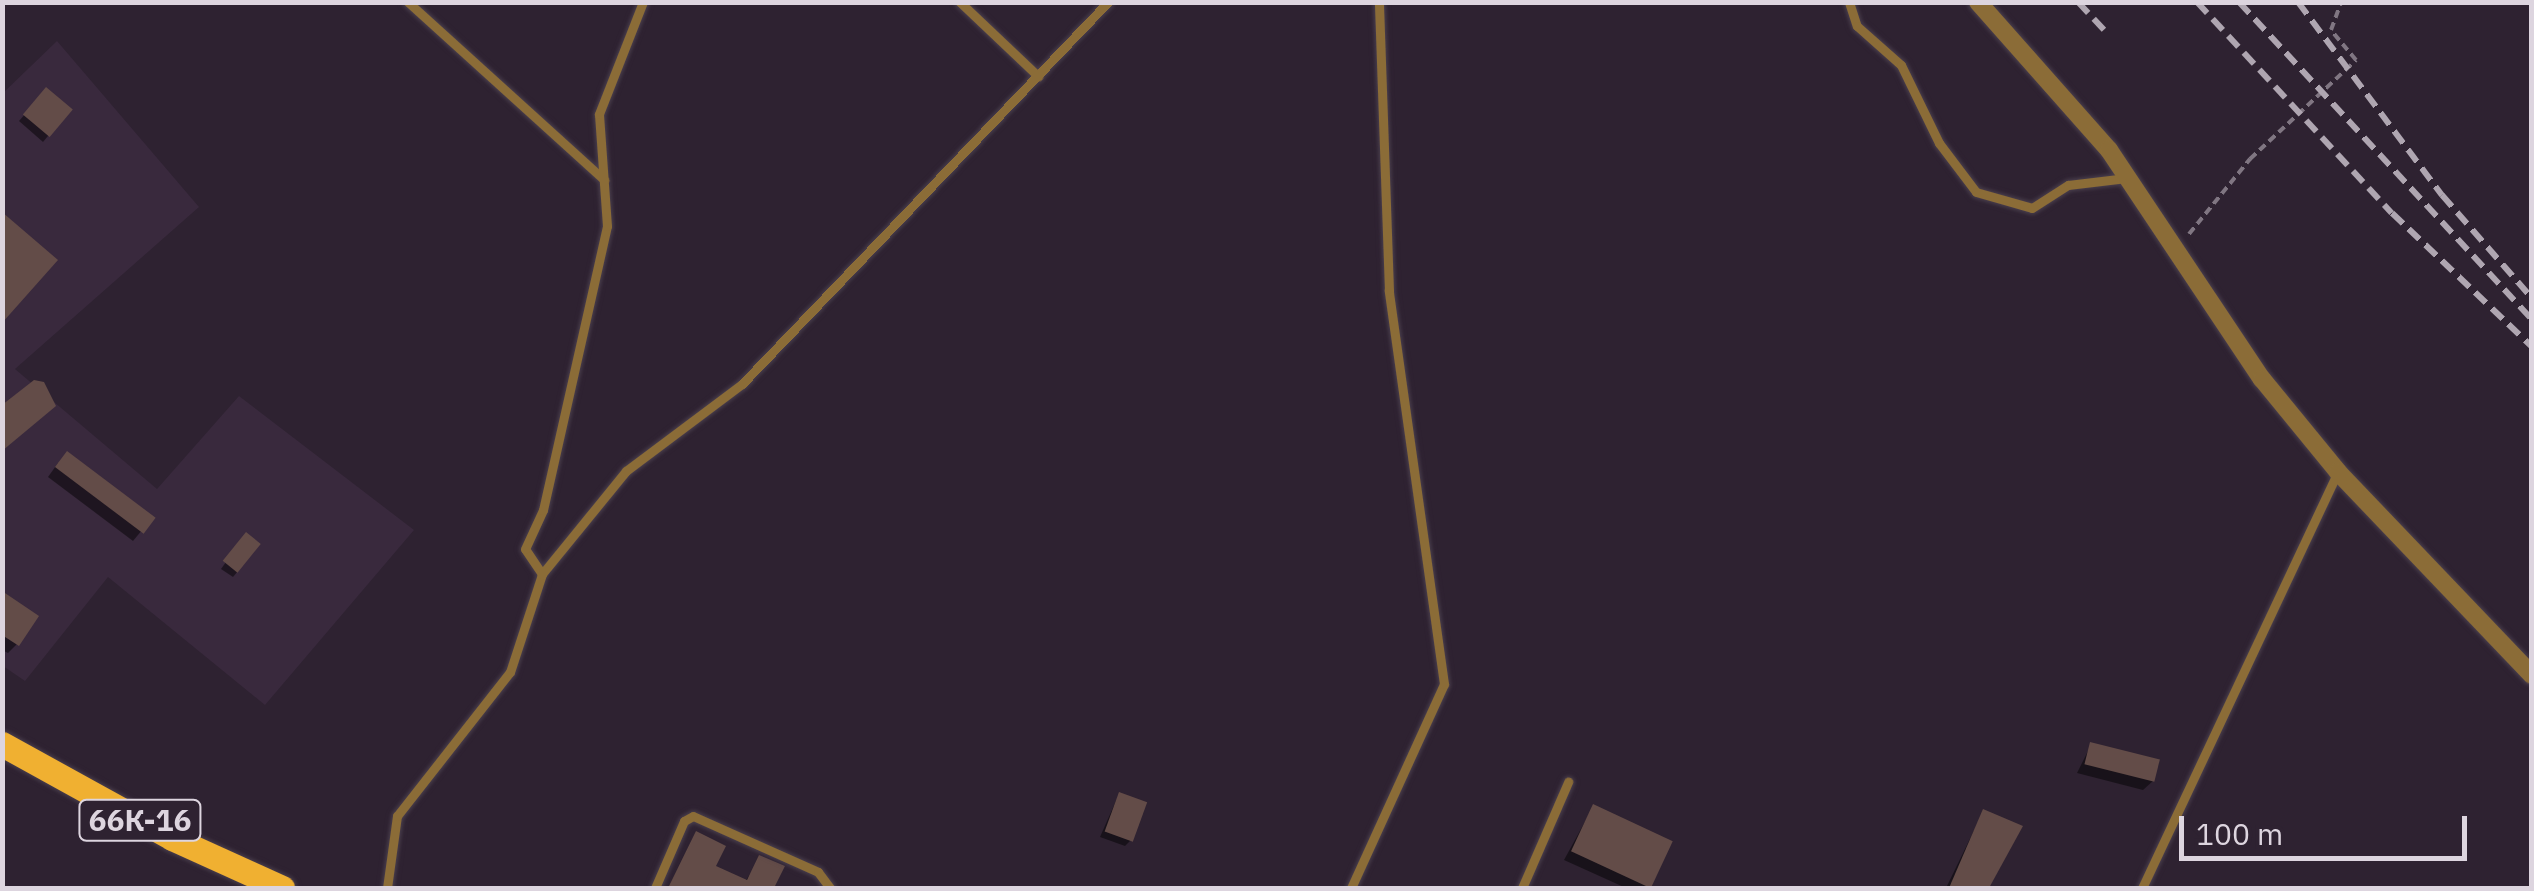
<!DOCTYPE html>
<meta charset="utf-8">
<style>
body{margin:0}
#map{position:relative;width:2534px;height:891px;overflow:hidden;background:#2e2231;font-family:"IBM Plex Sans",sans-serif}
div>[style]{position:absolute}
.built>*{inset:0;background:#39293d}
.shadow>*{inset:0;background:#0007}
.building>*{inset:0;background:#634c48;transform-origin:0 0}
.path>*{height:4px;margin-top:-2px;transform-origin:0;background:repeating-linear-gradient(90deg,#807682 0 8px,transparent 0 13px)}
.roads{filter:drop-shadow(0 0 2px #4a3f4d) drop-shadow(0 0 2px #4a3f4d)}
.service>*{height:9px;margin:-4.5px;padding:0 4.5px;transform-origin:4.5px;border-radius:4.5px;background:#8b6c37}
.minor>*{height:18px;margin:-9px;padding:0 9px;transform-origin:9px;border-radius:9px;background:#8b6c37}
.primary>*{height:25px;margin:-12.5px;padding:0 12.5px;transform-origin:12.5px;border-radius:12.5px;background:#f0b031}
.rail>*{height:6px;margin-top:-3px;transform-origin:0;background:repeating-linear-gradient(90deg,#afa6b1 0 15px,transparent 0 23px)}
span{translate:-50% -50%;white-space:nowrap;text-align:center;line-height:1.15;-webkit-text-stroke:8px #2e2231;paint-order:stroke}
.shield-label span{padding:2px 8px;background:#2e2231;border:2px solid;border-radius:8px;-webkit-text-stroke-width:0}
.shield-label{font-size:30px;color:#ddd5df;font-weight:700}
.frame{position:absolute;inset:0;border:5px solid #ddd5df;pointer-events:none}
.scale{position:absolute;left:2179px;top:816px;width:288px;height:45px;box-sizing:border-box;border:5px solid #ddd5df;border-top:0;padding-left:12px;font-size:30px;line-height:35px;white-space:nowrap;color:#ddd5df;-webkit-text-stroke:8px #2e2231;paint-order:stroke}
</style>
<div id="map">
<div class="built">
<i style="clip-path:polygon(57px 41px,199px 207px,15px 369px,157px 489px,239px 396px,414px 530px,265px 705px,108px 577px,25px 681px,3px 666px,3px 93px)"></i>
</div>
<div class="shadow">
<i style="clip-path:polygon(46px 90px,48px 136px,43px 142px,19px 121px)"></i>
<i style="clip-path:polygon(58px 463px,152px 518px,133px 541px,48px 477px)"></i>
<i style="clip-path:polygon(241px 541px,238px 571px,233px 577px,221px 569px)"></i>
<i style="clip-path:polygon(2px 594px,17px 644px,8px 653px,2px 650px)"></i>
<i style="clip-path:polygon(2091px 745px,2153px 781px,2143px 790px,2077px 773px)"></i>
<i style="clip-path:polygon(1119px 794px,1131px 840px,1125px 846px,1100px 837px)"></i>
<i style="clip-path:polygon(1593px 807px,1649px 886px,1647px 888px,1626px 888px,1564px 860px)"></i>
<i style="clip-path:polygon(1983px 812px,2019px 827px,1988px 888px,1946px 888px)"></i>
<i style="clip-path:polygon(696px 834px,713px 867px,745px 882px,760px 858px,782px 867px,772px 888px,668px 888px)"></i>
</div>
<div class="building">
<i style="left:46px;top:87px;width:35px;height:36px;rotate:40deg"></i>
<i style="clip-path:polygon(2px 212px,58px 260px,2px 323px)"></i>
<i style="clip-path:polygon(34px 380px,44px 382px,56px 406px,2px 451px,2px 405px)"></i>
<i style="left:67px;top:451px;width:111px;height:20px;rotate:37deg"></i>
<i style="left:246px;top:532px;width:19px;height:37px;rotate:39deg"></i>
<i style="clip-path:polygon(2px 591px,39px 616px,19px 646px,2px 635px)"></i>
<i style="left:2090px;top:742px;width:72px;height:23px;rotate:14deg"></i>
<i style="left:1119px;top:792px;width:30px;height:42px;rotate:20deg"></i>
<i style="left:1593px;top:804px;width:88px;height:52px;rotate:25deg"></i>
<i style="clip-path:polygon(1983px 809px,2023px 826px,1989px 888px,1949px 888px)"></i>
<i style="clip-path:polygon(696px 831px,726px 846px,716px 866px,747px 880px,759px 855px,785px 866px,774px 888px,668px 888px)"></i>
</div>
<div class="path">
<i style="left:2189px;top:234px;width:97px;rotate:-50.9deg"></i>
<i style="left:2250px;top:159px;width:145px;rotate:-43deg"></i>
<i style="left:2356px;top:60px;width:39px;rotate:-130deg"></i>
<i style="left:2331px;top:30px;width:30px;rotate:-70deg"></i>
</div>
<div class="roads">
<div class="service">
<i style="left:408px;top:2px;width:265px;rotate:42.2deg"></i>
<i style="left:960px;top:2px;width:108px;rotate:43.5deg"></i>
<i style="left:1849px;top:2px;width:25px;rotate:72deg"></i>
<i style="left:1857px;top:26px;width:59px;rotate:41.6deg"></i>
<i style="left:1901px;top:65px;width:87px;rotate:64deg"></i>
<i style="left:1939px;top:143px;width:61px;rotate:52.9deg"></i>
<i style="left:1976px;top:192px;width:58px;rotate:15.9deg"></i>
<i style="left:2032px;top:208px;width:43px;rotate:-32.6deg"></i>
<i style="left:2068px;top:185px;width:59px;rotate:-6.8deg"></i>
<i style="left:542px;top:574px;width:30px;rotate:-124deg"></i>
<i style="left:525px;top:549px;width:43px;rotate:-65.2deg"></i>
<i style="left:543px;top:510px;width:291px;rotate:-77.3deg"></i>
<i style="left:607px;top:226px;width:112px;rotate:-94.1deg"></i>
<i style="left:599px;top:114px;width:120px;rotate:-68.6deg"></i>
<i style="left:387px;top:888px;width:73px;rotate:-82.1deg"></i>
<i style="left:397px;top:816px;width:183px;rotate:-51.9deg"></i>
<i style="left:510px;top:672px;width:103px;rotate:-71.9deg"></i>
<i style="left:542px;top:574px;width:133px;rotate:-50.8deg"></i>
<i style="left:626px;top:471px;width:145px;rotate:-36.9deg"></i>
<i style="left:742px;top:384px;width:529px;rotate:-46.23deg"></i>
<i style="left:655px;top:888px;width:73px;rotate:-66.6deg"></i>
<i style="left:684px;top:821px;width:10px;rotate:-29deg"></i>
<i style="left:693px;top:816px;width:137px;rotate:24.1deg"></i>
<i style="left:818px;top:872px;width:20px;rotate:53deg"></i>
<i style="left:1351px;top:888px;width:224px;rotate:-65.5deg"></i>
<i style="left:1444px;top:684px;width:397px;rotate:-98deg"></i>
<i style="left:1389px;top:291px;width:289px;rotate:-92deg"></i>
<i style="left:1522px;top:888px;width:116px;rotate:-66.5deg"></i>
<i style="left:2142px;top:888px;width:460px;rotate:-64.8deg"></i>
</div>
<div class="minor">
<i style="left:1978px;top:2px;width:198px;rotate:48.5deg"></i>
<i style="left:2109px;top:150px;width:275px;rotate:56.3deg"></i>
<i style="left:2262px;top:379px;width:120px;rotate:50.7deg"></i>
<i style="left:2338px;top:472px;width:281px;rotate:46.3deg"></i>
</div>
<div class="primary">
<i style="left:2px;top:744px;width:194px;rotate:28.9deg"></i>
<i style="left:172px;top:838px;width:121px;rotate:24.4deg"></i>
</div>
</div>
<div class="rail">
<i style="left:2078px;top:2px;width:38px;rotate:47deg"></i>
<i style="left:2197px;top:2px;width:287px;rotate:47.3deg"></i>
<i style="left:2392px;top:213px;width:194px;rotate:43.7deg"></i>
<i style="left:2239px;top:2px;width:432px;rotate:47.3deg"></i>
<i style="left:2298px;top:2px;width:241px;rotate:53.3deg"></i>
<i style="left:2442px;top:195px;width:137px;rotate:48.9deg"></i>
</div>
<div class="shield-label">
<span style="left:140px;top:820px">66К-16</span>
</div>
<div class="frame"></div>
<div class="scale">100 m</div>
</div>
